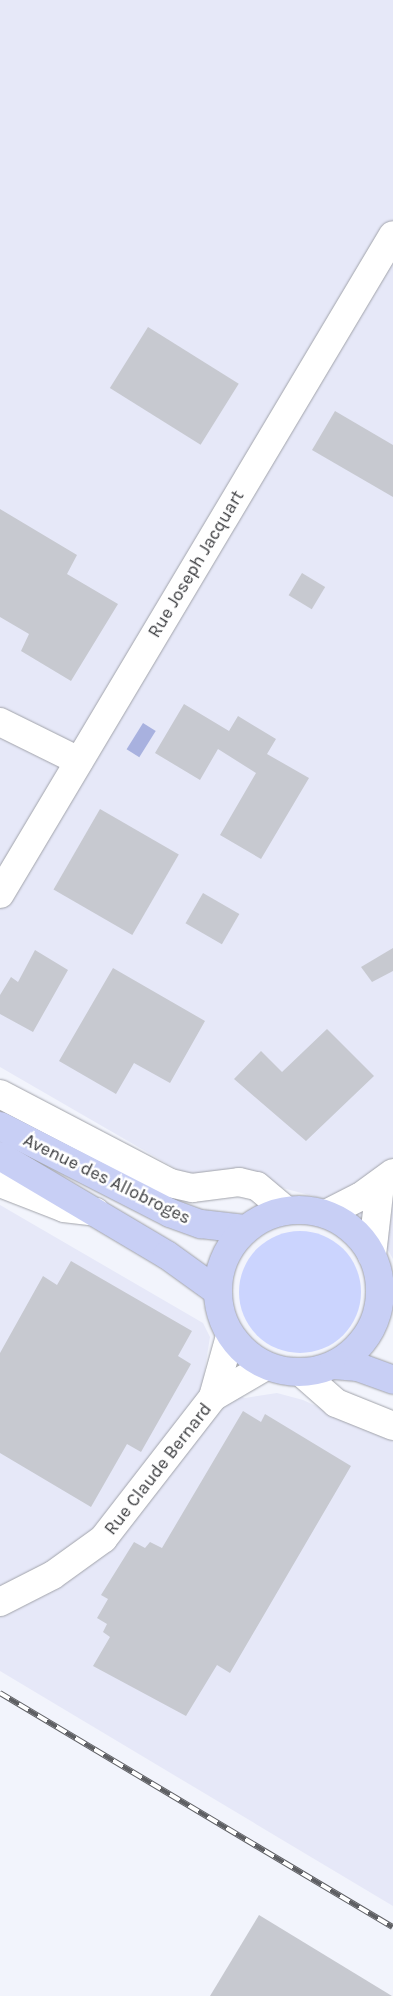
<!DOCTYPE html>
<style>
body{margin:0}
#map{position:relative;width:393px;height:1996px;overflow:hidden;background:#f2f4fc;font-family:Karla,sans-serif}
div>[style]{position:absolute}
.built>*{inset:0;background:#e6e8f8}
.green>*{inset:0;background:#cbd4fe}
.round{border-radius:50%}
.water>*{inset:0;background:#a8b1df;transform-origin:0 0}
.building>*{inset:0;background:#c7c9d0;transform-origin:0 0}
.roads{filter:drop-shadow(0 0 1px #a1a3aa) drop-shadow(0 0 1px #a1a3aa)}
.minor>*{height:28px;margin:-14px;padding:0 14px;transform-origin:14px;border-radius:14px;background:#fff}
.major>*{height:28px;margin:-14px;padding:0 14px;transform-origin:14px;border-radius:14px;background:#c8cff5}
.major>.ring{margin:-14px;padding:0;box-sizing:content-box;background:none;border:28px solid #c8cff5;border-radius:50%}
.rail>*{height:5.5px;margin-top:-2.75px;transform-origin:0;background:repeating-linear-gradient(90deg,#fff 0 11px,#5e5f63 0 22px);box-sizing:border-box;border-block:1px solid #5e5f63}
span{translate:-50% -50%;white-space:nowrap;text-align:center;line-height:1.15;-webkit-text-stroke:5px #fff;paint-order:stroke}
.street-label{font-size:18px;color:#3b3c3f}
</style>
<div id="map">
<div class="built">
<i style="clip-path:polygon(0 0,393px 0,393px 1259px,378px 1232px,336px 1202px,252px 1180px,197px 1181px,0 1067px)"></i>
<i style="clip-path:polygon(0 1205px,203px 1323px,210px 1337px,203px 1381px,245px 1398px,277px 1393px,303px 1400px,393px 1441px,393px 1906px,0 1671px)"></i>
</div>
<div class="green">
<i class="round" style="left:239px;top:1231px;width:122px;height:122px"></i>
</div>
<div class="water">
<i style="left:143px;top:723px;width:15px;height:31px;rotate:32deg"></i>
</div>
<div class="building">
<i style="left:148px;top:327px;width:107px;height:72px;rotate:32deg"></i>
<i style="clip-path:polygon(335px 411px,393px 445px,393px 497px,312px 450px)"></i>
<i style="clip-path:polygon(0 509px,77px 555px,67px 574px,118px 604px,71px 681px,21px 651px,29px 634px,0 617px)"></i>
<i style="left:302px;top:573px;width:27px;height:26px;rotate:31deg"></i>
<i style="clip-path:polygon(184px 704px,229px 731px,238px 716px,276px 739px,267px 754px,309px 778px,261px 859px,220px 835px,256px 773px,218px 749px,200px 780px,155px 753px)"></i>
<i style="left:100px;top:809px;width:91px;height:93px;rotate:30deg"></i>
<i style="left:203px;top:893px;width:42px;height:35px;rotate:30deg"></i>
<i style="clip-path:polygon(393px 948px,393px 971px,372px 982px,361px 967px)"></i>
<i style="clip-path:polygon(35px 950px,68px 970px,33px 1032px,0 1014px,0 995px,11px 977px,18px 982px)"></i>
<i style="clip-path:polygon(113px 968px,205px 1021px,170px 1083px,134px 1063px,116px 1094px,59px 1061px)"></i>
<i style="clip-path:polygon(327px 1029px,374px 1076px,306px 1141px,234px 1079px,261px 1051px,282px 1072px)"></i>
<i style="clip-path:polygon(71px 1261px,192px 1331px,178px 1356px,191px 1364px,141px 1452px,127px 1444px,91px 1507px,0 1453px,0 1353px,43px 1276px,57px 1285px)"></i>
<i style="clip-path:polygon(243px 1411px,261px 1422px,265px 1414px,351px 1466px,230px 1673px,217px 1665px,186px 1716px,93px 1666px,110px 1637px,103px 1632px,107px 1624px,97px 1618px,108px 1599px,101px 1595px,134px 1542px,145px 1548px,150px 1542px,162px 1548px)"></i>
<i style="clip-path:polygon(259px 1915px,392px 1996px,210px 1996px)"></i>
</div>
<div class="roads">
<div class="minor">
<i style="left:0;top:722px;width:88px;rotate:26.3deg"></i>
<i style="left:0;top:894px;width:767px;rotate:-59.19deg"></i>
<i style="left:0;top:1094px;width:192px;rotate:27.6deg"></i>
<i style="left:170px;top:1183px;width:23px;rotate:13deg"></i>
<i style="left:192px;top:1188px;width:47px;rotate:-7.3deg"></i>
<i style="left:239px;top:1182px;width:18px;rotate:13deg"></i>
<i style="left:257px;top:1186px;width:38px;rotate:40deg"></i>
<i style="left:0;top:1183px;width:69px;rotate:21.3deg"></i>
<i style="left:64px;top:1208px;width:32px;rotate:7deg"></i>
<i style="left:326px;top:1214px;width:38px;rotate:-27deg"></i>
<i style="left:360px;top:1197px;width:41px;rotate:-36deg"></i>
<i style="left:372px;top:1255px;width:70px;rotate:-83.5deg"></i>
<i style="left:302px;top:1373px;width:45px;rotate:41.4deg"></i>
<i style="left:336px;top:1403px;width:61px;rotate:22deg"></i>
<i style="left:213px;top:1397px;width:61px;rotate:-30.3deg"></i>
<i style="left:0;top:1602px;width:59px;rotate:-27deg"></i>
<i style="left:53px;top:1575px;width:62px;rotate:-35.8deg"></i>
<i style="left:103px;top:1539px;width:180px;rotate:-52.2deg"></i>
<i style="left:213px;top:1397px;width:63px;rotate:-74.4deg"></i>
</div>
<div class="major">
<i style="left:0;top:1126px;width:191px;rotate:27.1deg"></i>
<i style="left:170px;top:1213px;width:33px;rotate:20deg"></i>
<i style="left:201px;top:1224px;width:44px;rotate:6.5deg"></i>
<i style="left:0;top:1156px;width:194px;rotate:30.7deg"></i>
<i style="left:167px;top:1255px;width:62px;rotate:35.8deg"></i>
<i class="ring" style="left:218px;top:1210px;width:134px;height:134px"></i>
<i style="left:334px;top:1365px;width:24px;rotate:5deg"></i>
<i style="left:358px;top:1367px;width:37px;rotate:20deg"></i>
</div>
</div>
<div class="rail">
<i style="left:0;top:1693px;width:457px;rotate:30.8deg"></i>
</div>
<div class="street-label">
<span style="left:196px;top:564px;rotate:-59deg">Rue Joseph Jacquart</span>
<span style="left:107px;top:1179px;rotate:26deg">Avenue des Allobroges</span>
<span style="left:158px;top:1469px;rotate:-52deg">Rue Claude Bernard</span>
</div>
</div>
